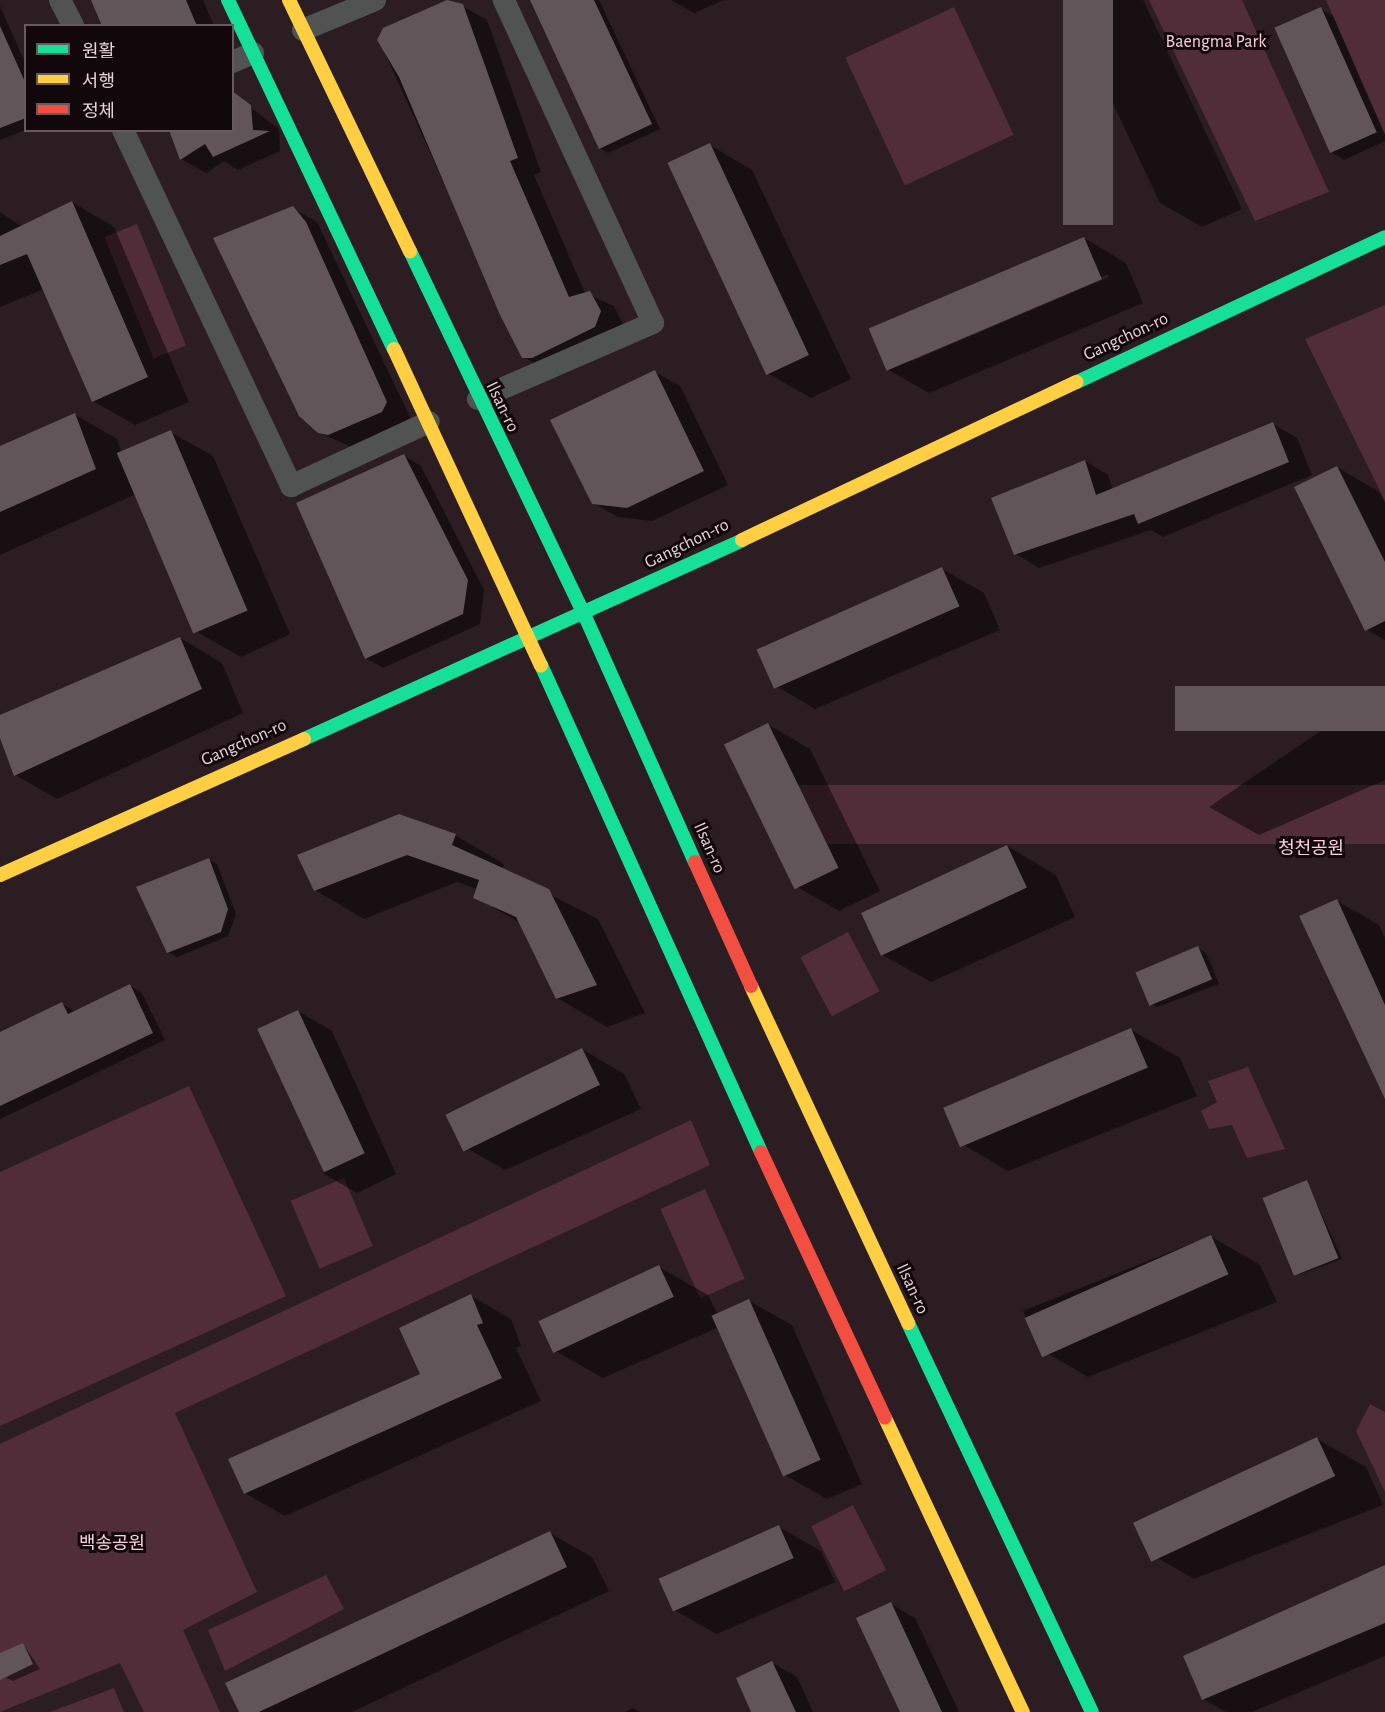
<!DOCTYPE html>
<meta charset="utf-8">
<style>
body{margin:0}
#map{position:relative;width:1385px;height:1712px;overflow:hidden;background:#2b1d22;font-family:"Alegreya Sans","Noto Sans KR",sans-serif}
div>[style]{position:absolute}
.green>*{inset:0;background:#502d39;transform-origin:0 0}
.shadow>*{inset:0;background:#0007}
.building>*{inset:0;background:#615559;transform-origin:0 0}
.street>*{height:22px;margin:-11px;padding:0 11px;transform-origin:11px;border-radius:11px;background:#515252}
.fast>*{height:14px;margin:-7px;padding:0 7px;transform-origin:7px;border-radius:7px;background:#16e098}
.slow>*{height:14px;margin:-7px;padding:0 7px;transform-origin:7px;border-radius:7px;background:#ffcf43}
.jam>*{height:14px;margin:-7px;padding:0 7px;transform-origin:7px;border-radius:7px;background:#f24e42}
span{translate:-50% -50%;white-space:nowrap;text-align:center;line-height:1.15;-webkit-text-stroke:6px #12070a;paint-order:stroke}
.park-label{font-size:18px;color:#f9d0dc}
.street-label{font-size:18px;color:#e7d4d9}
.legend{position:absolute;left:24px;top:24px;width:210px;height:108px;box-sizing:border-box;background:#12070a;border:2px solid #67595d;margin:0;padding:8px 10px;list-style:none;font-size:18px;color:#e7d4d9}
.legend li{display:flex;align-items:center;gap:12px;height:30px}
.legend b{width:30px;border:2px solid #67595d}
</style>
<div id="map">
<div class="green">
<i style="clip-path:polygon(1149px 0,1242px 0,1329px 192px,1255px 221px)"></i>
<i style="clip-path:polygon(1326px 0,1385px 0,1385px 134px,1383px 130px)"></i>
<i style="left:954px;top:7px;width:141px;height:120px;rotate:65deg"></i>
<i style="left:137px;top:224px;width:131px;height:35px;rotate:68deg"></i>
<i style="clip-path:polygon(1385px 305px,1385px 501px,1305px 339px)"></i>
<i style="left:1385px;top:785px;width:59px;height:608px;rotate:90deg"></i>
<i style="left:848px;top:932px;width:67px;height:54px;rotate:62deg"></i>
<i style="clip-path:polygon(1248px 1067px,1285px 1149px,1247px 1158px,1232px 1125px,1209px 1129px,1201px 1111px,1217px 1102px,1208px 1081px)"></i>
<i style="clip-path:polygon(189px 1086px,286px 1296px,0 1426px,0 1172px)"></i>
<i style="clip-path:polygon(691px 1120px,710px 1165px,175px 1413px,257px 1592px,183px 1630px,220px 1712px,144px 1712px,120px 1663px,0 1712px,0 1444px)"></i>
<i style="left:344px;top:1178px;width:74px;height:58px;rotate:67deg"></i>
<i style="left:705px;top:1189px;width:98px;height:49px;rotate:66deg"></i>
<i style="clip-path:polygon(1370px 1404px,1385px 1412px,1385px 1492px,1356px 1431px)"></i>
<i style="left:853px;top:1505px;width:73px;height:47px;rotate:63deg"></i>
<i style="clip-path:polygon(326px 1575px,344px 1609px,225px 1671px,208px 1630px)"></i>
<i style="clip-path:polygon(114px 1688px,124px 1712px,50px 1712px)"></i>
</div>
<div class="shadow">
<i style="clip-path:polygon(93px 0,203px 0,214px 26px,104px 26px)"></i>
<i style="clip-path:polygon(531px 0,599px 0,660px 129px,608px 153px,600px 148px)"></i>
<i style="clip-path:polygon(671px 0,724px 0,694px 13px)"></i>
<i style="clip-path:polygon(1064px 0,1143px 0,1242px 209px,1202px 227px,1160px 203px)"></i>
<i style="clip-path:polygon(0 6px,26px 65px,26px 130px,0 140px)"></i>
<i style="clip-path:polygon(462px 6px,487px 20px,541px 172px,534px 175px,585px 293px,614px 306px,624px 326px,548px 371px,523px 357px,379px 40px)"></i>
<i style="clip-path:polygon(1321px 9px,1333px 16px,1385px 135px,1385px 141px,1344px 160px,1331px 152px)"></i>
<i style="clip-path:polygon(234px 95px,279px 129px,280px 151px,238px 170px,224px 161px,206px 173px,181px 159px,171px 132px,232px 130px)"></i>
<i style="clip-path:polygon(710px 145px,752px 170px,851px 379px,811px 398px,769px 374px)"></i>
<i style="clip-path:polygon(72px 202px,114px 227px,189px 402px,135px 425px,93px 401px,44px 289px,0 307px,0 212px,22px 227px)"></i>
<i style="clip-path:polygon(292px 208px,317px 222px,410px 417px,406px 425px,354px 448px,318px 432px)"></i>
<i style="clip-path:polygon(evenodd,1084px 238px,1126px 263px,1143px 303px,929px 393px,887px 369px,1084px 238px,1108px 274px,1109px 277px,912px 361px,912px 357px,1108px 274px)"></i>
<i style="clip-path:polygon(655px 372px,680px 386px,728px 485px,652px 521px,618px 517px,593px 503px)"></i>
<i style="clip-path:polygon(74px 414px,117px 439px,122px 454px,170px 432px,213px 456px,290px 634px,241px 657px,199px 633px,136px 494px,0 555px,0 448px)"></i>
<i style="clip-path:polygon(1273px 424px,1297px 438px,1312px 475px,1163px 537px,1151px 530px,1039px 568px,1016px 554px,1085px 461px,1108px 475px,1113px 490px)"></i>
<i style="clip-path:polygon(404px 456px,421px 466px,484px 590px,480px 624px,383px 668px,366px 658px)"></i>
<i style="clip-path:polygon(1337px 467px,1379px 492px,1385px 503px,1385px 640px,1366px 629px)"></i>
<i style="clip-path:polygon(942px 569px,984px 593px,1000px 630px,815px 709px,773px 684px)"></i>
<i style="clip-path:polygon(180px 638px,222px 663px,243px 713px,57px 799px,15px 775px,0 733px,0 716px)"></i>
<i style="clip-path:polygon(1385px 687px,1385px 780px,1259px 835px,1209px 807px)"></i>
<i style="clip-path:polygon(767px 724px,810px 749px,880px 891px,839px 911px,797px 887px)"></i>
<i style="clip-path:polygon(455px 835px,504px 864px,502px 870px,598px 919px,645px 1013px,607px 1027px,557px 998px,522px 924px,475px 897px,477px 889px,457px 882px,364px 919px,315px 890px)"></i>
<i style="clip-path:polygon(1007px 846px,1056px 875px,1075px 917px,931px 982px,881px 954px)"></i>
<i style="clip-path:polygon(209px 860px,217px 864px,236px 914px,228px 936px,177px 957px,168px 952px)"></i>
<i style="clip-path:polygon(1337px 901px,1379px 925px,1385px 938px,1385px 1083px)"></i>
<i style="clip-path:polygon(1198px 948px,1206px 953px,1219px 984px,1157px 1007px,1149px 1002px)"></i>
<i style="clip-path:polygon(130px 986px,142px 993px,165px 1040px,0 1119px,0 1033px,62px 1004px,74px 1011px)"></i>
<i style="clip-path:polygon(298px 1011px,332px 1031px,396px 1174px,357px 1193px,324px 1174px)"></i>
<i style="clip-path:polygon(1131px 1030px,1180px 1058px,1197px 1096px,1008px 1171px,959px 1142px)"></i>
<i style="clip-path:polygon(582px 1049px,624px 1074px,641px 1109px,505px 1170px,463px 1146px)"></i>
<i style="clip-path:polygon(1307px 1182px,1342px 1259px,1301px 1274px,1298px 1272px)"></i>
<i style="clip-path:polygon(1210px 1236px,1260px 1265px,1277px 1302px,1088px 1377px,1039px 1348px,1023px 1311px)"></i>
<i style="clip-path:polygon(659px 1267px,708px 1295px,718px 1315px,749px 1301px,792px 1325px,862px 1484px,827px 1499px,785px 1475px,719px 1327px,603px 1378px,554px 1350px)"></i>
<i style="clip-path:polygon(471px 1296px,511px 1319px,521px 1346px,516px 1348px,541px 1401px,285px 1516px,245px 1493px,422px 1375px)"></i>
<i style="clip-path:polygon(1317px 1439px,1366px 1467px,1383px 1505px,1194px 1579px,1145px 1551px)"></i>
<i style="clip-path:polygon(779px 1527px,821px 1551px,835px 1582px,717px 1634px,674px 1610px)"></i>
<i style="clip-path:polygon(550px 1533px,592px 1557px,609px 1591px,352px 1712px,240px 1712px)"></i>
<i style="clip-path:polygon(1385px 1567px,1385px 1656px,1252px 1712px,1226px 1712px,1203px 1699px)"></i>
<i style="clip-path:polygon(891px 1604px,915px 1618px,959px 1712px,902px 1712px)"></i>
<i style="clip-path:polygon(23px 1644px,40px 1669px,13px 1681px,5px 1677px,0 1655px)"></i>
<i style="clip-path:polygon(772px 1663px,797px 1677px,813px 1712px,753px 1712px)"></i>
<i style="clip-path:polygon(633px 1708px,640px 1712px,625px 1712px)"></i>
</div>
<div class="building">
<i style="clip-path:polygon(91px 0,186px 0,197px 26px,102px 26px)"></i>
<i style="clip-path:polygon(447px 0,463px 4px,518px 158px,510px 161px,569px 297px,590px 291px,601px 311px,595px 327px,532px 358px,522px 358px,500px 315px,399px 77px,377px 40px,383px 28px)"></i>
<i style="clip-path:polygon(530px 0,594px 0,652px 124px,599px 149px)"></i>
<i style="left:1063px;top:0;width:50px;height:225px"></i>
<i style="left:1321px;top:7px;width:137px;height:51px;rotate:66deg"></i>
<i style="clip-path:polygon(0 26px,26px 84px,26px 118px,0 128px)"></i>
<i style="clip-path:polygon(232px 91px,251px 105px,253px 130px,270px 131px,213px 157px,205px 144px,180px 160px,169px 130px,232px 130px)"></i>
<i style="left:710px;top:143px;width:234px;height:47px;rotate:65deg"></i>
<i style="clip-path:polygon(72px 201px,148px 377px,92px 402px,27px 254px,0 265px,0 236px)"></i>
<i style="clip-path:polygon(293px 206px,306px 222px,387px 402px,382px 412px,328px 435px,318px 433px,299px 416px,213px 238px)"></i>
<i style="left:1084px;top:237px;width:46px;height:234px;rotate:67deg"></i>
<i style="clip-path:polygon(655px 370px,704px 471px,627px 508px,592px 504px,550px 420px)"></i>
<i style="clip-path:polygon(75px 413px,96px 469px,0 512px,0 446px)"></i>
<i style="clip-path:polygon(1273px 422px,1289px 462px,1138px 524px,1134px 514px,1014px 555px,991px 498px,1085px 460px,1096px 495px)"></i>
<i style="left:171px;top:430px;width:196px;height:59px;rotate:67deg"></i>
<i style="clip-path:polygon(404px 454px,468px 580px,463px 614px,365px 659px,296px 503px)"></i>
<i style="clip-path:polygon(1337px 466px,1385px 562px,1385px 621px,1365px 631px,1294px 487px)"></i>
<i style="left:942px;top:567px;width:43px;height:203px;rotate:66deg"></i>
<i style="clip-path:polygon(180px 637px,202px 689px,14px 776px,0 738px,0 715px)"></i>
<i style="left:1385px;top:686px;width:45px;height:210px;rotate:90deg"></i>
<i style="left:768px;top:723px;width:161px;height:49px;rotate:64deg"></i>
<i style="clip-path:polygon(399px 814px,456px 834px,452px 845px,549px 889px,597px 985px,556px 999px,516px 917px,473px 898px,479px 880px,407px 855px,314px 891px,297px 855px)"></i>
<i style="left:1007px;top:845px;width:47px;height:161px;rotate:65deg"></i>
<i style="clip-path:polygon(209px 858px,228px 909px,221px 932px,167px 953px,136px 887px)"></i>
<i style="clip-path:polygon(1337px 899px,1385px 1005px,1385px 1099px,1299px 916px)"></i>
<i style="left:1198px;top:946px;width:36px;height:68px;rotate:67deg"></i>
<i style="clip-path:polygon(130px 984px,153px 1033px,0 1106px,0 1032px,62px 1002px,68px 1014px)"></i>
<i style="left:298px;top:1010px;width:158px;height:45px;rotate:65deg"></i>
<i style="left:1131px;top:1028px;width:43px;height:204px;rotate:67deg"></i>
<i style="left:582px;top:1048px;width:41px;height:152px;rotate:64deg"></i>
<i style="left:1307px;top:1180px;width:84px;height:48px;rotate:68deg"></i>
<i style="left:1211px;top:1235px;width:43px;height:204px;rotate:66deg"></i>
<i style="left:659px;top:1265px;width:35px;height:133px;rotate:65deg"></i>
<i style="clip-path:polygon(471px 1294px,483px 1323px,477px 1325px,502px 1378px,244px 1494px,228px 1459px,420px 1374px,399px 1328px)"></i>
<i style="left:749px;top:1299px;width:176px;height:41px;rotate:66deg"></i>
<i style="left:1317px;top:1437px;width:43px;height:203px;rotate:65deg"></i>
<i style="left:779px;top:1525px;width:36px;height:132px;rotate:66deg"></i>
<i style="clip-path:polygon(550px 1531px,567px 1567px,259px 1712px,239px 1712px,225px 1683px)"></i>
<i style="clip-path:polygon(1385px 1565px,1385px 1623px,1202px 1700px,1183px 1656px)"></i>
<i style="clip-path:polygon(891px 1602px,942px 1712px,900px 1712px,856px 1618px)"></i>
<i style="clip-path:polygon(23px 1643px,33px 1664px,0 1680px,0 1653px)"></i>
<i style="clip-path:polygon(772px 1661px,796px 1712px,751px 1712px,736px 1678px)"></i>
</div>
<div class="street">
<i style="left:60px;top:0;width:29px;rotate:63deg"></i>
<i style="left:303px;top:30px;width:78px;rotate:-22.6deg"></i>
<i style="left:232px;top:62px;width:23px;rotate:-23deg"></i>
<i style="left:123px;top:130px;width:394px;rotate:64.7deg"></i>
<i style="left:291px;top:486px;width:152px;rotate:-24.9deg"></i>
<i style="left:478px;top:399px;width:191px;rotate:-23.5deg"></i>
<i style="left:653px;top:323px;width:356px;rotate:-114.8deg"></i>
</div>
<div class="fast">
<i style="left:228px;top:0;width:386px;rotate:64.6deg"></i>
<i style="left:410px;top:251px;width:403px;rotate:64.4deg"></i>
<i style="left:584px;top:614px;width:272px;rotate:65.9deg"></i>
<i style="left:1077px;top:382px;width:340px;rotate:-25.2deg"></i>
<i style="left:541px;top:665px;width:534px;rotate:65.69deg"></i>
<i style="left:304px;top:739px;width:481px;rotate:-24.4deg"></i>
<i style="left:908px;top:1323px;width:430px;rotate:64.7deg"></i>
</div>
<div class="slow">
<i style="left:289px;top:0;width:279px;rotate:64.3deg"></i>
<i style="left:394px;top:349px;width:349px;rotate:65.1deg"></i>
<i style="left:742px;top:540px;width:370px;rotate:-25.3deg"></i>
<i style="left:0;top:875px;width:333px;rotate:-24.1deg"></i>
<i style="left:751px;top:986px;width:372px;rotate:65deg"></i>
<i style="left:885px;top:1418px;width:325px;rotate:64.9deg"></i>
</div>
<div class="jam">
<i style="left:695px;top:862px;width:136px;rotate:65.7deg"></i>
<i style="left:761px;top:1152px;width:293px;rotate:65deg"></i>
</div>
<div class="park-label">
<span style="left:1216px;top:42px">Baengma Park</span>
<span style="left:1311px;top:849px">청천공원</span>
<span style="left:112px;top:1544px">백송공원</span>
</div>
<div class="street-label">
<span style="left:1126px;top:337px;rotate:-25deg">Gangchon-ro</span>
<span style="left:502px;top:407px;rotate:64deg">Ilsan-ro</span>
<span style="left:687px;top:544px;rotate:-26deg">Gangchon-ro</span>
<span style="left:244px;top:743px;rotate:-24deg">Gangchon-ro</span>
<span style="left:709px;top:848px;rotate:66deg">Ilsan-ro</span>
<span style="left:912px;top:1289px;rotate:65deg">Ilsan-ro</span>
</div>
<ul class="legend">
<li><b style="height:8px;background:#16e098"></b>원활</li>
<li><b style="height:8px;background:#ffcf43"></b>서행</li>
<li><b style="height:8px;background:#f24e42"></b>정체</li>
</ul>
</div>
